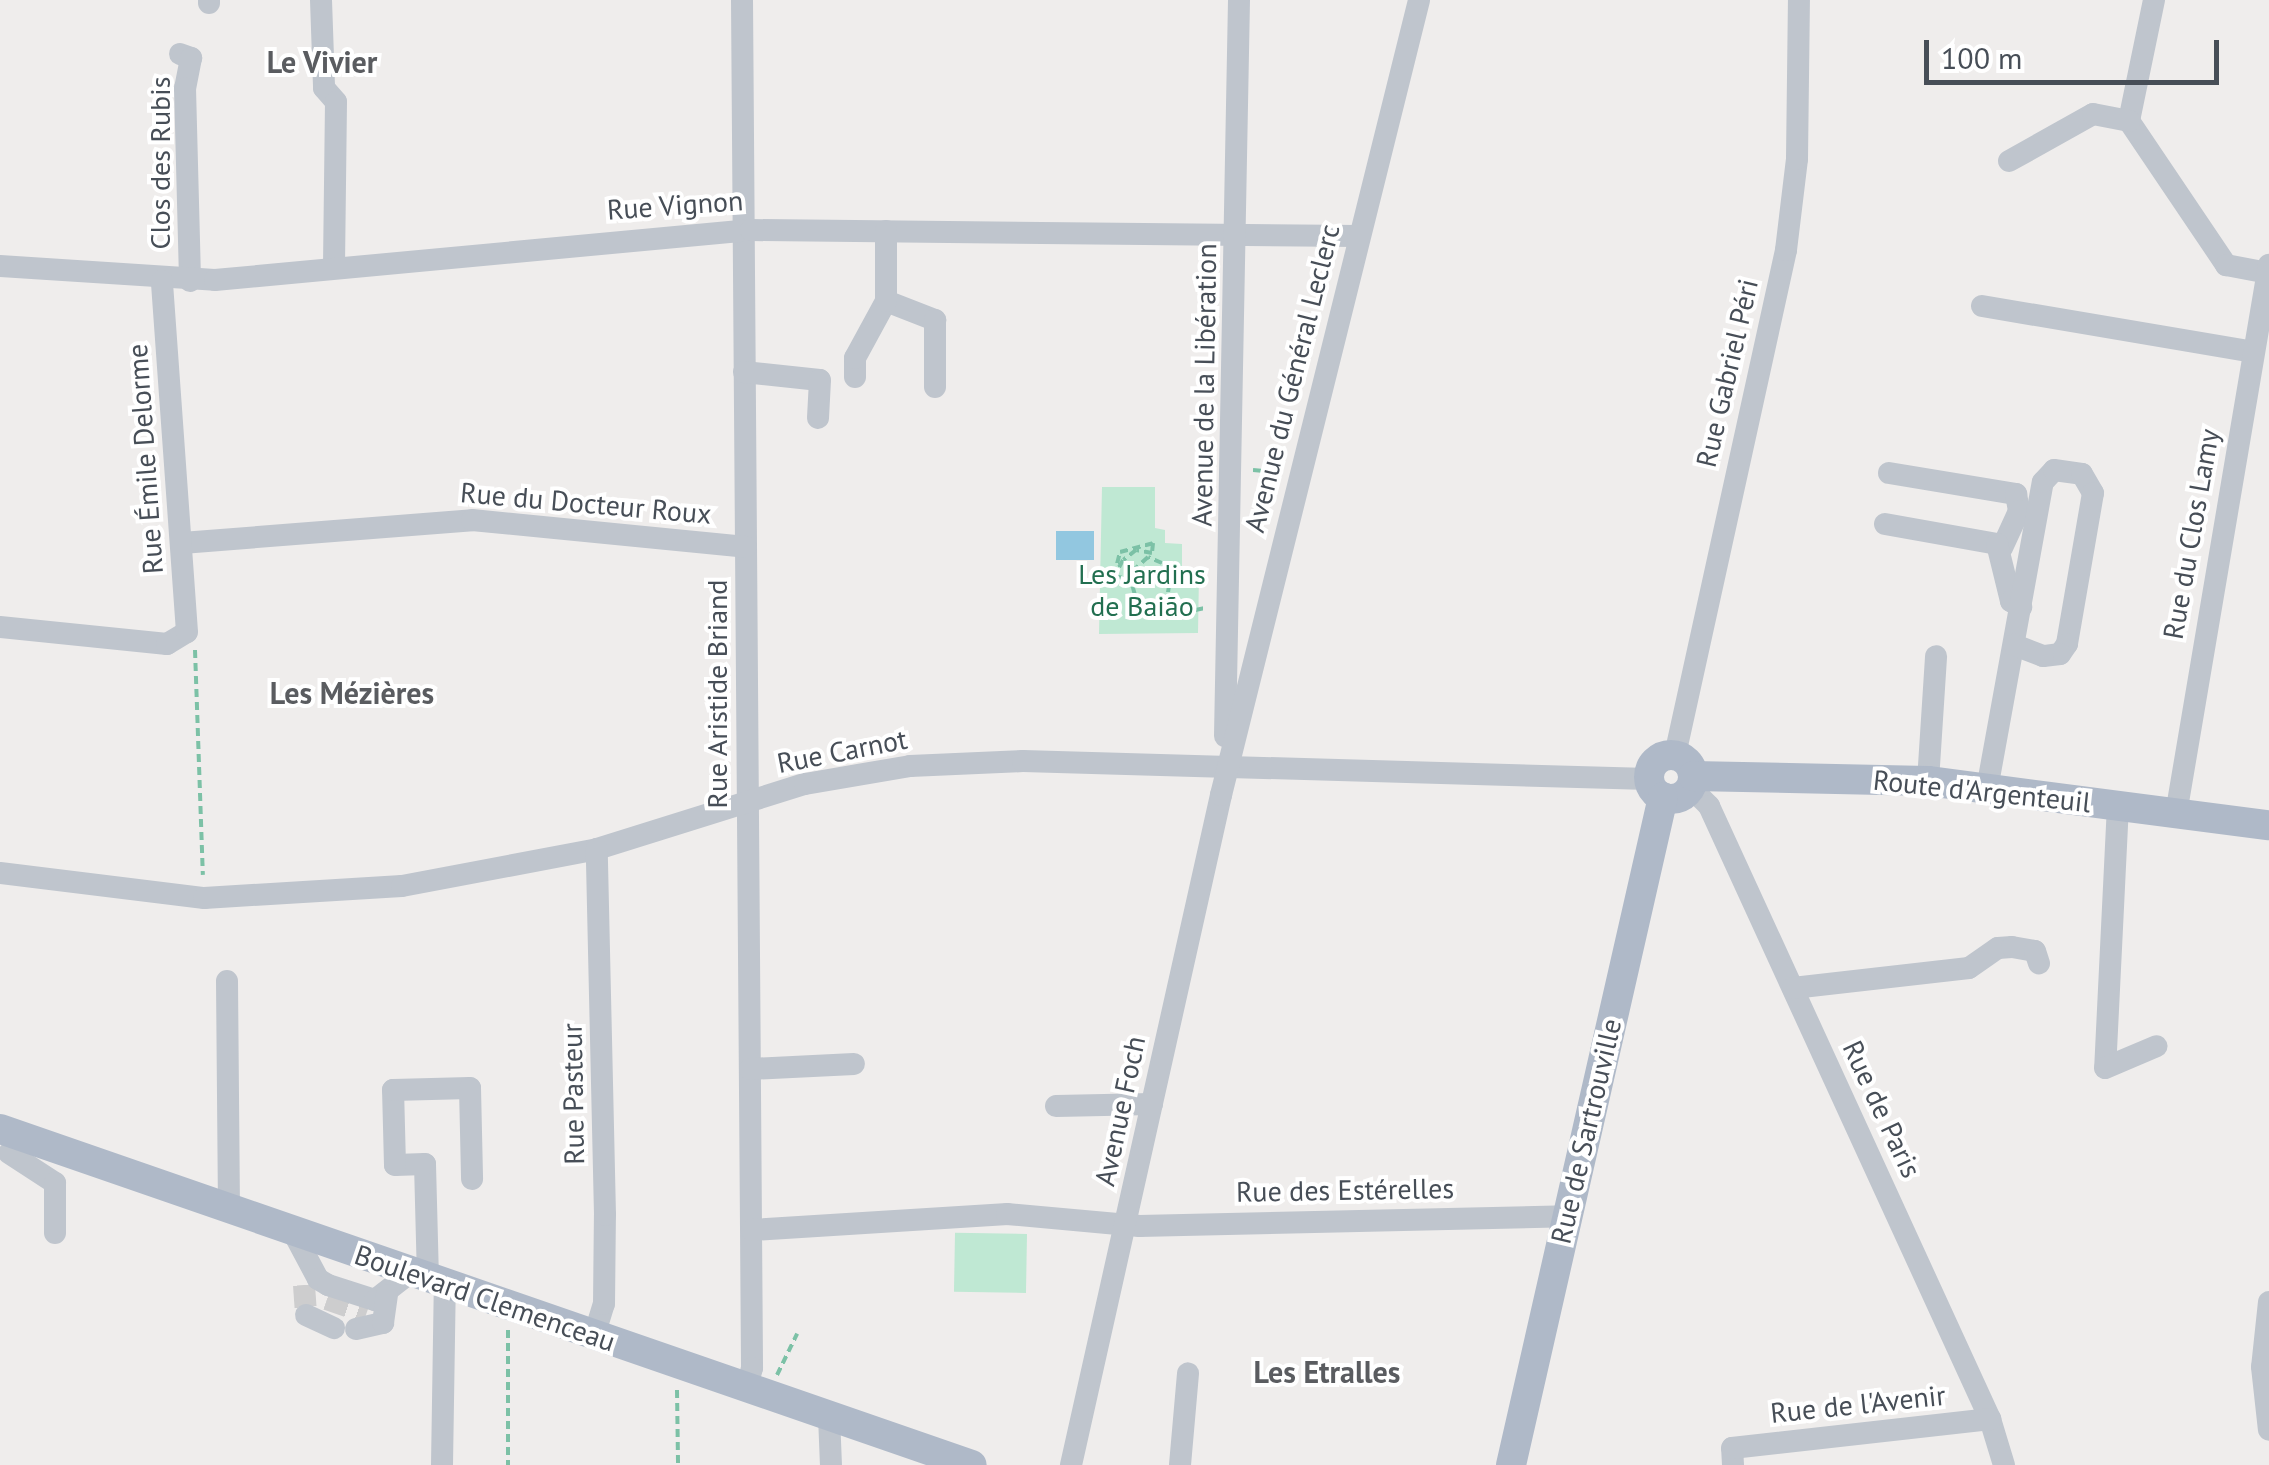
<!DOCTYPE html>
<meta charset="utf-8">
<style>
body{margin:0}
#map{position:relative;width:2269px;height:1465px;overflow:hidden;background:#efedec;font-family:"PT Sans",sans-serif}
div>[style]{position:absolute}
.green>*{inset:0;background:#bfe8d3;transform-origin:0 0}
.water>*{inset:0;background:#92c7e0;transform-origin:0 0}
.minor-tunnel>*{height:22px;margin-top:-11px;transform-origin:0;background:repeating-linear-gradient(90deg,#cdcdce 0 22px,transparent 0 33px)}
.path>*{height:4px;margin-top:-2px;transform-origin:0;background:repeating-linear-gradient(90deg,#7cc1a6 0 8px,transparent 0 13px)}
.minor>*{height:22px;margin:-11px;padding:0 11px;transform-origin:11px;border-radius:11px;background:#bfc5cd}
.major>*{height:30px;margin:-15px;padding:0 15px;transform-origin:15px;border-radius:15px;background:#afb9c8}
.major>.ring{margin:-15px;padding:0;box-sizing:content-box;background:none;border:30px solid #afb9c8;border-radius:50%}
span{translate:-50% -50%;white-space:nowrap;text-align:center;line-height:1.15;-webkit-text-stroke:8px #fff;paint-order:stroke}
.street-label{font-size:28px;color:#474e57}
.park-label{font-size:28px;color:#226f50}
.neighbourhood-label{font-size:30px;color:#5a5c60;font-weight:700}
.scale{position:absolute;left:1924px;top:40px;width:295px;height:45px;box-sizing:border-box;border:5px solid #474e57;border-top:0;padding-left:12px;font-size:30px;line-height:35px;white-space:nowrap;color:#474e57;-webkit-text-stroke:8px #fff;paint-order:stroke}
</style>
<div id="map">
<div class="green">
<i style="clip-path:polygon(1102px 487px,1155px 487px,1155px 528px,1165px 530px,1165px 543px,1182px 544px,1182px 574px,1199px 574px,1198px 633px,1099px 634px)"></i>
<i style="left:1027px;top:1234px;width:59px;height:72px;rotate:91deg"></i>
</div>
<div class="water">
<i style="left:1056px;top:531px;width:38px;height:29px"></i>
</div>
<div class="minor-tunnel">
<i style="left:304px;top:1285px;width:30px;rotate:86deg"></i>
<i style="left:327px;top:1299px;width:42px;rotate:19.3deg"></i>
</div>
<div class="path">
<i style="left:1201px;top:467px;width:6px"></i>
<i style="left:1207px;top:467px;width:16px;rotate:-83deg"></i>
<i style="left:1253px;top:470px;width:25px;rotate:5deg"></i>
<i style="left:1114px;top:576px;width:25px;rotate:-76deg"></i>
<i style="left:1120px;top:552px;width:34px;rotate:-15deg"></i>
<i style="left:1153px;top:543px;width:10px;rotate:96deg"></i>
<i style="left:1152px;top:553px;width:16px;rotate:-169deg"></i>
<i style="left:1136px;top:550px;width:16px;rotate:142deg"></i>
<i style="left:1123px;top:560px;width:18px;rotate:119deg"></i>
<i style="left:1114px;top:576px;width:14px;rotate:12deg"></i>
<i style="left:1151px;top:617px;width:19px;rotate:-39deg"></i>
<i style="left:1166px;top:605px;width:18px;rotate:-81deg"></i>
<i style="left:1169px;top:587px;width:25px;rotate:-106deg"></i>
<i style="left:1162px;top:563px;width:15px;rotate:-157deg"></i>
<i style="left:1148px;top:557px;width:25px;rotate:138deg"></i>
<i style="left:1129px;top:574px;width:40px;rotate:74deg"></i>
<i style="left:1140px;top:612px;width:4px;rotate:27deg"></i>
<i style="left:1144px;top:614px;width:8px;rotate:23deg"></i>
<i style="left:1151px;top:617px;width:6px;rotate:9deg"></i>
<i style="left:1157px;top:618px;width:49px;rotate:-11.8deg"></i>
<i style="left:195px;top:650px;width:225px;rotate:88deg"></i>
<i style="left:508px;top:1330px;width:135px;rotate:90deg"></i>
<i style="left:777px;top:1375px;width:46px;rotate:-64deg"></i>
<i style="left:677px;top:1390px;width:75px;rotate:89.2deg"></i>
</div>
<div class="minor">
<i style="left:209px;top:0;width:3px;rotate:90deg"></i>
<i style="left:321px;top:0;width:88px;rotate:88deg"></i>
<i style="left:324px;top:88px;width:18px;rotate:49deg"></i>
<i style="left:336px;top:102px;width:163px;rotate:90.7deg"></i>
<i style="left:742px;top:0;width:1368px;rotate:89.58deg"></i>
<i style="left:752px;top:1368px;width:20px;rotate:105deg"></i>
<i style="left:2154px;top:0;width:124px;rotate:101.7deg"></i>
<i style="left:2129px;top:121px;width:174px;rotate:56deg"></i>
<i style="left:2226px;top:265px;width:43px;rotate:10.8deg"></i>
<i style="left:180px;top:54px;width:12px;rotate:20deg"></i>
<i style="left:191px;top:58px;width:31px;rotate:101deg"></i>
<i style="left:185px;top:88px;width:193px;rotate:88.5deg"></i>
<i style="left:2009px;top:161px;width:96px;rotate:-29.2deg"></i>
<i style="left:2093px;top:114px;width:37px;rotate:11deg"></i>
<i style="left:0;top:266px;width:215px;rotate:3.7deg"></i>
<i style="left:215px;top:280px;width:538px;rotate:-5.33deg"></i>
<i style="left:751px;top:230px;width:607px;rotate:0.57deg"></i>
<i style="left:886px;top:301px;width:53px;rotate:21.2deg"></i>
<i style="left:935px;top:320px;width:67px;rotate:90deg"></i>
<i style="left:1982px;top:306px;width:275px;rotate:9.6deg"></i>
<i style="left:744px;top:372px;width:76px;rotate:6deg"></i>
<i style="left:820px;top:380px;width:38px;rotate:93deg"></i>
<i style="left:855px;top:377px;width:19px;rotate:-90deg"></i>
<i style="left:855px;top:358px;width:65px;rotate:-61.5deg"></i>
<i style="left:886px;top:301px;width:70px;rotate:-90deg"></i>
<i style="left:1889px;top:473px;width:129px;rotate:9.4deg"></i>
<i style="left:2016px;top:494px;width:17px;rotate:80deg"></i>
<i style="left:2019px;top:511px;width:41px;rotate:114.7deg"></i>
<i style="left:1885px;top:524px;width:114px;rotate:10.1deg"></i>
<i style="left:1997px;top:544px;width:59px;rotate:76.2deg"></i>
<i style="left:2011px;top:601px;width:12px;rotate:31deg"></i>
<i style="left:182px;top:543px;width:291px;rotate:-4.5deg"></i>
<i style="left:472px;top:520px;width:275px;rotate:5.6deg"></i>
<i style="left:0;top:627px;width:168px;rotate:5.8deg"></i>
<i style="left:167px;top:644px;width:23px;rotate:-31deg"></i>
<i style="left:187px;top:632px;width:352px;rotate:-94.1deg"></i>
<i style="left:1225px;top:736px;width:736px;rotate:-88.91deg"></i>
<i style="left:1675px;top:755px;width:517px;rotate:-77.6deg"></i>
<i style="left:1786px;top:250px;width:92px;rotate:-83.1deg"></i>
<i style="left:1797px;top:159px;width:159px;rotate:-89.3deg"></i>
<i style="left:1928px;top:781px;width:125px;rotate:-86.3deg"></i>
<i style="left:1690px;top:787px;width:27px;rotate:45deg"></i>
<i style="left:1709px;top:806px;width:674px;rotate:65.37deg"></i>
<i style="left:1990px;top:1419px;width:48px;rotate:73.1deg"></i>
<i style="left:1987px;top:789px;width:312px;rotate:-79.7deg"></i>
<i style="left:2043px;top:482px;width:16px;rotate:-47deg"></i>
<i style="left:2054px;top:470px;width:28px;rotate:8deg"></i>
<i style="left:2082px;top:474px;width:22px;rotate:60deg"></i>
<i style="left:2093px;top:493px;width:153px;rotate:99.8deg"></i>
<i style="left:2067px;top:644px;width:12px;rotate:125deg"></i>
<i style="left:2060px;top:654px;width:17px;rotate:173deg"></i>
<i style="left:2043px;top:656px;width:31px;rotate:-159deg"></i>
<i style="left:2118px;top:805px;width:263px;rotate:92.8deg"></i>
<i style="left:2105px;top:1068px;width:56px;rotate:-22.9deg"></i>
<i style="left:2176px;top:814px;width:557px;rotate:-80.39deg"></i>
<i style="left:0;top:873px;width:206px;rotate:7deg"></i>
<i style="left:204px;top:898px;width:198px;rotate:-3.5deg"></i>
<i style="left:402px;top:886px;width:198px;rotate:-10.7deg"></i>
<i style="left:597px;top:849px;width:218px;rotate:-17.4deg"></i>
<i style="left:805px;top:784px;width:107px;rotate:-9.7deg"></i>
<i style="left:910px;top:766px;width:113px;rotate:-2.5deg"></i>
<i style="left:1023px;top:761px;width:626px;rotate:1.65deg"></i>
<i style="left:227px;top:981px;width:227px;rotate:89.5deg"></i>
<i style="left:1793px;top:988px;width:177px;rotate:-6.5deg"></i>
<i style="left:1969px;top:968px;width:35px;rotate:-35deg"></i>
<i style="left:1998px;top:948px;width:14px;rotate:-4deg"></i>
<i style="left:2012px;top:947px;width:23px;rotate:10deg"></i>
<i style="left:2035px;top:951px;width:13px;rotate:72deg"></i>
<i style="left:750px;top:1069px;width:104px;rotate:-2.8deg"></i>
<i style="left:1056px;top:1106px;width:96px;rotate:-1.2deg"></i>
<i style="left:9px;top:1153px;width:55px;rotate:33.1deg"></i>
<i style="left:55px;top:1183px;width:50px;rotate:90deg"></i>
<i style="left:292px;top:1230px;width:55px;rotate:62deg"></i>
<i style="left:318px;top:1279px;width:12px;rotate:31deg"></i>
<i style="left:328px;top:1285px;width:49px;rotate:17.7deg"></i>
<i style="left:375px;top:1300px;width:46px;rotate:-37.9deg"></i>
<i style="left:752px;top:1230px;width:256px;rotate:-3.6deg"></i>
<i style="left:1007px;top:1214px;width:133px;rotate:5.2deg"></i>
<i style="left:1139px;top:1226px;width:428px;rotate:-1.3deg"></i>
<i style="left:428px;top:1279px;width:115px;rotate:-91.5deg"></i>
<i style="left:425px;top:1164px;width:30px;rotate:178deg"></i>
<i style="left:395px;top:1165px;width:75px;rotate:-91.5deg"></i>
<i style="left:393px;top:1090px;width:77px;rotate:-1.5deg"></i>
<i style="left:470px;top:1088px;width:91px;rotate:88.7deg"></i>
<i style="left:2269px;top:1302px;width:65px;rotate:96.1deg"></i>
<i style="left:2262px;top:1367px;width:63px;rotate:83.7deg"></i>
<i style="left:306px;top:1315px;width:31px;rotate:25deg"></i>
<i style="left:356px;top:1329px;width:28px;rotate:-13deg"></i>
<i style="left:383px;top:1323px;width:28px;rotate:-82deg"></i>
<i style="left:594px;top:1336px;width:34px;rotate:-73deg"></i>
<i style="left:604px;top:1304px;width:89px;rotate:-89.4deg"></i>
<i style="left:605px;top:1215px;width:366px;rotate:-91.3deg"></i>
<i style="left:829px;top:1416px;width:49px;rotate:87.7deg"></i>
<i style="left:442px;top:1465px;width:181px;rotate:-89.1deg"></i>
<i style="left:1071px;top:1465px;width:687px;rotate:-77.38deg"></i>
<i style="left:1221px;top:795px;width:819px;rotate:-76.01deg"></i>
<i style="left:1180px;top:1465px;width:92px;rotate:-85deg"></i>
<i style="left:1733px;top:1465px;width:17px;rotate:-93deg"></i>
<i style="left:1732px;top:1448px;width:260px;rotate:-6.4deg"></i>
</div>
<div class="major">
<i class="ring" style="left:1649px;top:755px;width:14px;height:14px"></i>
<i style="left:1693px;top:776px;width:235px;rotate:1.2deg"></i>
<i style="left:1928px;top:781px;width:344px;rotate:7.4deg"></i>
<i style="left:0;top:1129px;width:1028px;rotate:19.07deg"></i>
<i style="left:1511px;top:1465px;width:685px;rotate:-77.18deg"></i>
</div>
<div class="street-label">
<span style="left:160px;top:163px;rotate:-90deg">Clos des Rubis</span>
<span style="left:675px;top:205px;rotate:-4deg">Rue Vignon</span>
<span style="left:1727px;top:373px;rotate:-77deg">Rue Gabriel Péri</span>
<span style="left:1292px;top:378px;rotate:-76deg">Avenue du Général Leclerc</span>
<span style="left:1204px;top:385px;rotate:-89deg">Avenue de la Libération</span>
<span style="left:145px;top:459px;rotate:-94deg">Rue Émile Delorme</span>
<span style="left:586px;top:503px;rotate:5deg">Rue du Docteur Roux</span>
<span style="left:2191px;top:534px;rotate:-80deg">Rue du Clos Lamy</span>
<span style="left:717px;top:694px;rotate:-90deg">Rue Aristide Briand</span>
<span style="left:842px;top:751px;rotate:-11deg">Rue Carnot</span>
<span style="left:1982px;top:791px;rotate:6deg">Route d'Argenteuil</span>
<span style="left:573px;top:1094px;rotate:-91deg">Rue Pasteur</span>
<span style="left:1882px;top:1109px;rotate:65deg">Rue de Paris</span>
<span style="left:1120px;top:1111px;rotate:-78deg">Avenue Foch</span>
<span style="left:1586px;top:1131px;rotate:-77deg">Rue de Sartrouville</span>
<span style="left:1345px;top:1190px;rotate:-1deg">Rue des Estérelles</span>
<span style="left:485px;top:1298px;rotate:19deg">Boulevard Clemenceau</span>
<span style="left:1858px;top:1404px;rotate:-6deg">Rue de l'Avenir</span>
</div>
<div class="park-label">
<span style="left:1142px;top:590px">Les Jardins<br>de Baião</span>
</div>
<div class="neighbourhood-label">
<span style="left:322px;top:62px">Le Vivier</span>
<span style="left:352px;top:693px">Les Mézières</span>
<span style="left:1327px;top:1372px">Les Etralles</span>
</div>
<div class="scale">100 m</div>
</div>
